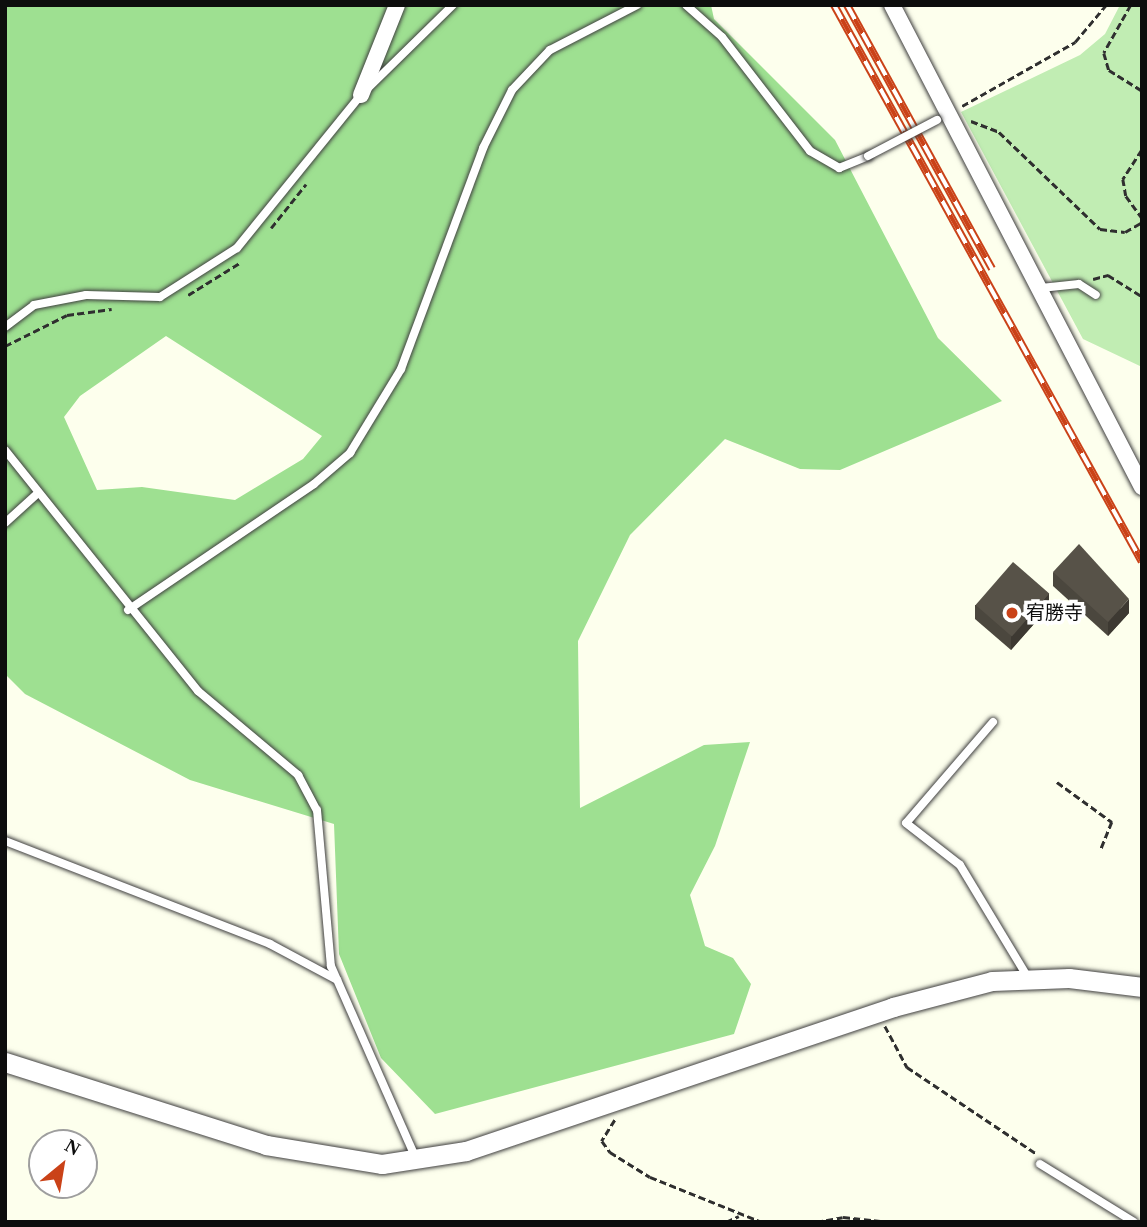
<!DOCTYPE html>
<meta charset="utf-8">
<style>
body{margin:0}
#map{position:relative;width:1147px;height:1227px;overflow:hidden;background:#fdffed;font-family:"Times New Roman","Noto Sans JP",serif}
div>[style]{position:absolute}
.green>*{inset:0;background:#c1edb3}
.forest>*{inset:0;background:#9ee091}
.path>*{height:2.5px;margin-top:-1.25px;transform-origin:0;background:repeating-linear-gradient(90deg,#2f2f2f 0 7px,transparent 0 10.5px)}
.roads{filter:drop-shadow(0 0 2px #404040) drop-shadow(0 0 2px #404040)}
.service>*{height:8px;margin:-4px;padding:0 4px;transform-origin:4px;border-radius:4px;background:#fff}
.minor>*{height:16px;margin:-8px;padding:0 8px;transform-origin:8px;border-radius:8px;background:#fff}
.tertiary>*{height:19px;margin:-9.5px;padding:0 9.5px;transform-origin:9.5px;border-radius:9.5px;background:#fff}
.rail>*{height:8px;margin-top:-4px;transform-origin:0;background:repeating-linear-gradient(90deg,#fff 0 16px,#ca4218 0 32px);box-sizing:border-box;border-block:2px solid #ca4218}
.bridges{filter:drop-shadow(0 0 2px #404040) drop-shadow(0 0 2px #404040)}
.service-bridge>*{height:8px;margin:-4px;padding:0 4px;transform-origin:4px;border-radius:4px;background:#fff}
.wall>*{inset:0;background:#4b473e}
.shaded-wall>*{inset:0;background:#3d3932}
.building>*{inset:0;background:#575248;transform-origin:0 0}
.dots>*{width:19px;height:19px;translate:-50% -50%;box-sizing:border-box;border:4px solid #fff;border-radius:50%}
span{translate:-50% -50%;white-space:nowrap;text-align:center;line-height:1.15;-webkit-text-stroke:7px #fff;paint-order:stroke}
.poi-label{font-size:19px;color:#0d0d0d}
.left{translate:0 -50%;text-align:left}
.frame{position:absolute;inset:0;border:7px solid #0d0d0d;pointer-events:none}
.north{position:absolute;left:28px;top:1129px;width:70px;height:70px;box-sizing:border-box;background:#fff;border:2px solid #9e9e9e;border-radius:50%;rotate:30deg;font-size:19px;font-weight:700;line-height:28px;text-align:center;color:#0d0d0d}
.north::after{content:'';display:block;margin:auto;width:24px;height:32px;background:#ca4218;clip-path:polygon(50% 0,100% 100%,50% 72%,0 100%)}
</style>
<div id="map">
<div class="green">
<i style="clip-path:polygon(1120px 5px,1142px 5px,1142px 367px,1083px 339px,961px 112px,1080px 55px,1105px 34px)"></i>
</div>
<div class="forest">
<i style="clip-path:polygon(evenodd,5px 5px,711px 5px,714px 19px,835px 140px,938px 338px,1002px 401px,840px 470px,800px 469px,725px 439px,630px 535px,578px 641px,580px 808px,704px 745px,750px 742px,715px 846px,690px 895px,705px 946px,733px 958px,751px 984px,734px 1034px,435px 1114px,381px 1058px,339px 954px,334px 824px,190px 780px,25px 694px,5px 674px,5px 5px,166px 336px,322px 436px,303px 459px,235px 500px,142px 487px,97px 490px,64px 417px,80px 396px,166px 336px)"></i>
</div>
<div class="path">
<i style="left:1131px;top:5px;width:55px;rotate:119.4deg"></i>
<i style="left:1104px;top:53px;width:18px;rotate:74deg"></i>
<i style="left:1109px;top:70px;width:39px;rotate:32deg"></i>
<i style="left:962px;top:106px;width:130px;rotate:-29.5deg"></i>
<i style="left:1075px;top:42px;width:48px;rotate:-50deg"></i>
<i style="left:971px;top:121px;width:30px;rotate:21deg"></i>
<i style="left:999px;top:132px;width:140px;rotate:43.8deg"></i>
<i style="left:1100px;top:229px;width:25px;rotate:7deg"></i>
<i style="left:1125px;top:232px;width:20px;rotate:-30deg"></i>
<i style="left:1142px;top:150px;width:35px;rotate:123deg"></i>
<i style="left:1123px;top:179px;width:17px;rotate:80deg"></i>
<i style="left:1126px;top:196px;width:27px;rotate:54deg"></i>
<i style="left:271px;top:228px;width:56px;rotate:-51.5deg"></i>
<i style="left:1093px;top:279px;width:16px;rotate:-15deg"></i>
<i style="left:1108px;top:275px;width:40px;rotate:32deg"></i>
<i style="left:188px;top:295px;width:62px;rotate:-31.9deg"></i>
<i style="left:5px;top:346px;width:69px;rotate:-26.6deg"></i>
<i style="left:67px;top:315px;width:45px;rotate:-7.6deg"></i>
<i style="left:1057px;top:782px;width:68px;rotate:36deg"></i>
<i style="left:1112px;top:822px;width:31px;rotate:112deg"></i>
<i style="left:885px;top:1026px;width:47px;rotate:61.8deg"></i>
<i style="left:907px;top:1067px;width:156px;rotate:33.8deg"></i>
<i style="left:615px;top:1120px;width:25px;rotate:122deg"></i>
<i style="left:602px;top:1141px;width:14px;rotate:54deg"></i>
<i style="left:610px;top:1152px;width:47px;rotate:32deg"></i>
<i style="left:650px;top:1177px;width:121px;rotate:21.9deg"></i>
<i style="left:726px;top:1222px;width:14px;rotate:-25deg"></i>
<i style="left:816px;top:1222px;width:27px;rotate:-10deg"></i>
<i style="left:843px;top:1217px;width:47px;rotate:6.1deg"></i>
</div>
<div class="roads">
<div class="service">
<i style="left:686px;top:5px;width:48px;rotate:41.6deg"></i>
<i style="left:722px;top:37px;width:144px;rotate:52.3deg"></i>
<i style="left:810px;top:151px;width:34px;rotate:30deg"></i>
<i style="left:839px;top:168px;width:31px;rotate:-22deg"></i>
<i style="left:1041px;top:288px;width:38px;rotate:-6deg"></i>
<i style="left:1079px;top:284px;width:20px;rotate:33deg"></i>
<i style="left:5px;top:327px;width:36px;rotate:-37deg"></i>
<i style="left:34px;top:305px;width:53px;rotate:-10.9deg"></i>
<i style="left:86px;top:295px;width:74px;rotate:1.5deg"></i>
<i style="left:160px;top:297px;width:91px;rotate:-32.5deg"></i>
<i style="left:237px;top:248px;width:197px;rotate:-51deg"></i>
<i style="left:361px;top:95px;width:129px;rotate:-44.4deg"></i>
<i style="left:5px;top:450px;width:309px;rotate:51.3deg"></i>
<i style="left:198px;top:691px;width:131px;rotate:40deg"></i>
<i style="left:298px;top:775px;width:40px;rotate:62deg"></i>
<i style="left:317px;top:810px;width:157px;rotate:84.9deg"></i>
<i style="left:331px;top:966px;width:211px;rotate:66.2deg"></i>
<i style="left:5px;top:523px;width:45px;rotate:-42.3deg"></i>
<i style="left:128px;top:610px;width:225px;rotate:-34.1deg"></i>
<i style="left:314px;top:484px;width:48px;rotate:-40.7deg"></i>
<i style="left:350px;top:453px;width:98px;rotate:-58.7deg"></i>
<i style="left:401px;top:369px;width:236px;rotate:-69.6deg"></i>
<i style="left:483px;top:148px;width:65px;rotate:-63.4deg"></i>
<i style="left:512px;top:90px;width:55px;rotate:-46.5deg"></i>
<i style="left:550px;top:50px;width:98px;rotate:-27.3deg"></i>
<i style="left:993px;top:722px;width:133px;rotate:130.7deg"></i>
<i style="left:906px;top:823px;width:68px;rotate:37.9deg"></i>
<i style="left:960px;top:865px;width:130px;rotate:58.9deg"></i>
<i style="left:5px;top:841px;width:284px;rotate:21.2deg"></i>
<i style="left:270px;top:944px;width:76px;rotate:28.2deg"></i>
<i style="left:1040px;top:1164px;width:110px;rotate:31.7deg"></i>
</div>
<div class="minor">
<i style="left:892px;top:5px;width:543px;rotate:62.59deg"></i>
<i style="left:361px;top:95px;width:97px;rotate:-68.2deg"></i>
</div>
<div class="tertiary">
<i style="left:5px;top:1062px;width:274px;rotate:17.6deg"></i>
<i style="left:266px;top:1145px;width:118px;rotate:9.3deg"></i>
<i style="left:382px;top:1164px;width:85px;rotate:-8.8deg"></i>
<i style="left:466px;top:1151px;width:451px;rotate:-18.6deg"></i>
<i style="left:893px;top:1007px;width:102px;rotate:-14.7deg"></i>
<i style="left:992px;top:981px;width:77px;rotate:-2.2deg"></i>
<i style="left:1069px;top:978px;width:74px;rotate:7deg"></i>
</div>
</div>
<div class="rail">
<i style="left:834px;top:5px;width:636px;rotate:61.06deg"></i>
<i style="left:847px;top:5px;width:301px;rotate:61.2deg"></i>
</div>
<div class="bridges">
<div class="service-bridge">
<i style="left:868px;top:156px;width:78px;rotate:-27.6deg"></i>
</div>
</div>
<div class="wall">
<i style="clip-path:polygon(1053px 572px,1129px 613px,1108px 636px,1053px 586px)"></i>
<i style="clip-path:polygon(975px 605px,1049px 607px,1011px 650px,975px 619px)"></i>
</div>
<div class="shaded-wall">
<i style="clip-path:polygon(1049px 593px,1049px 607px,1011px 650px,1011px 636px)"></i>
<i style="clip-path:polygon(1129px 599px,1129px 613px,1108px 636px,1108px 622px)"></i>
</div>
<div class="building">
<i style="clip-path:polygon(1079px 544px,1129px 599px,1108px 622px,1053px 572px)"></i>
<i style="left:1013px;top:562px;width:48px;height:57px;rotate:41deg"></i>
</div>
<div class="dots">
<i style="left:1012px;top:613px;background:#ca4218"></i>
</div>
<div class="poi-label">
<span class="left" style="left:1026px;top:613px">宥勝寺</span>
</div>
<div class="frame"></div>
<div class="north">N</div>
</div>
